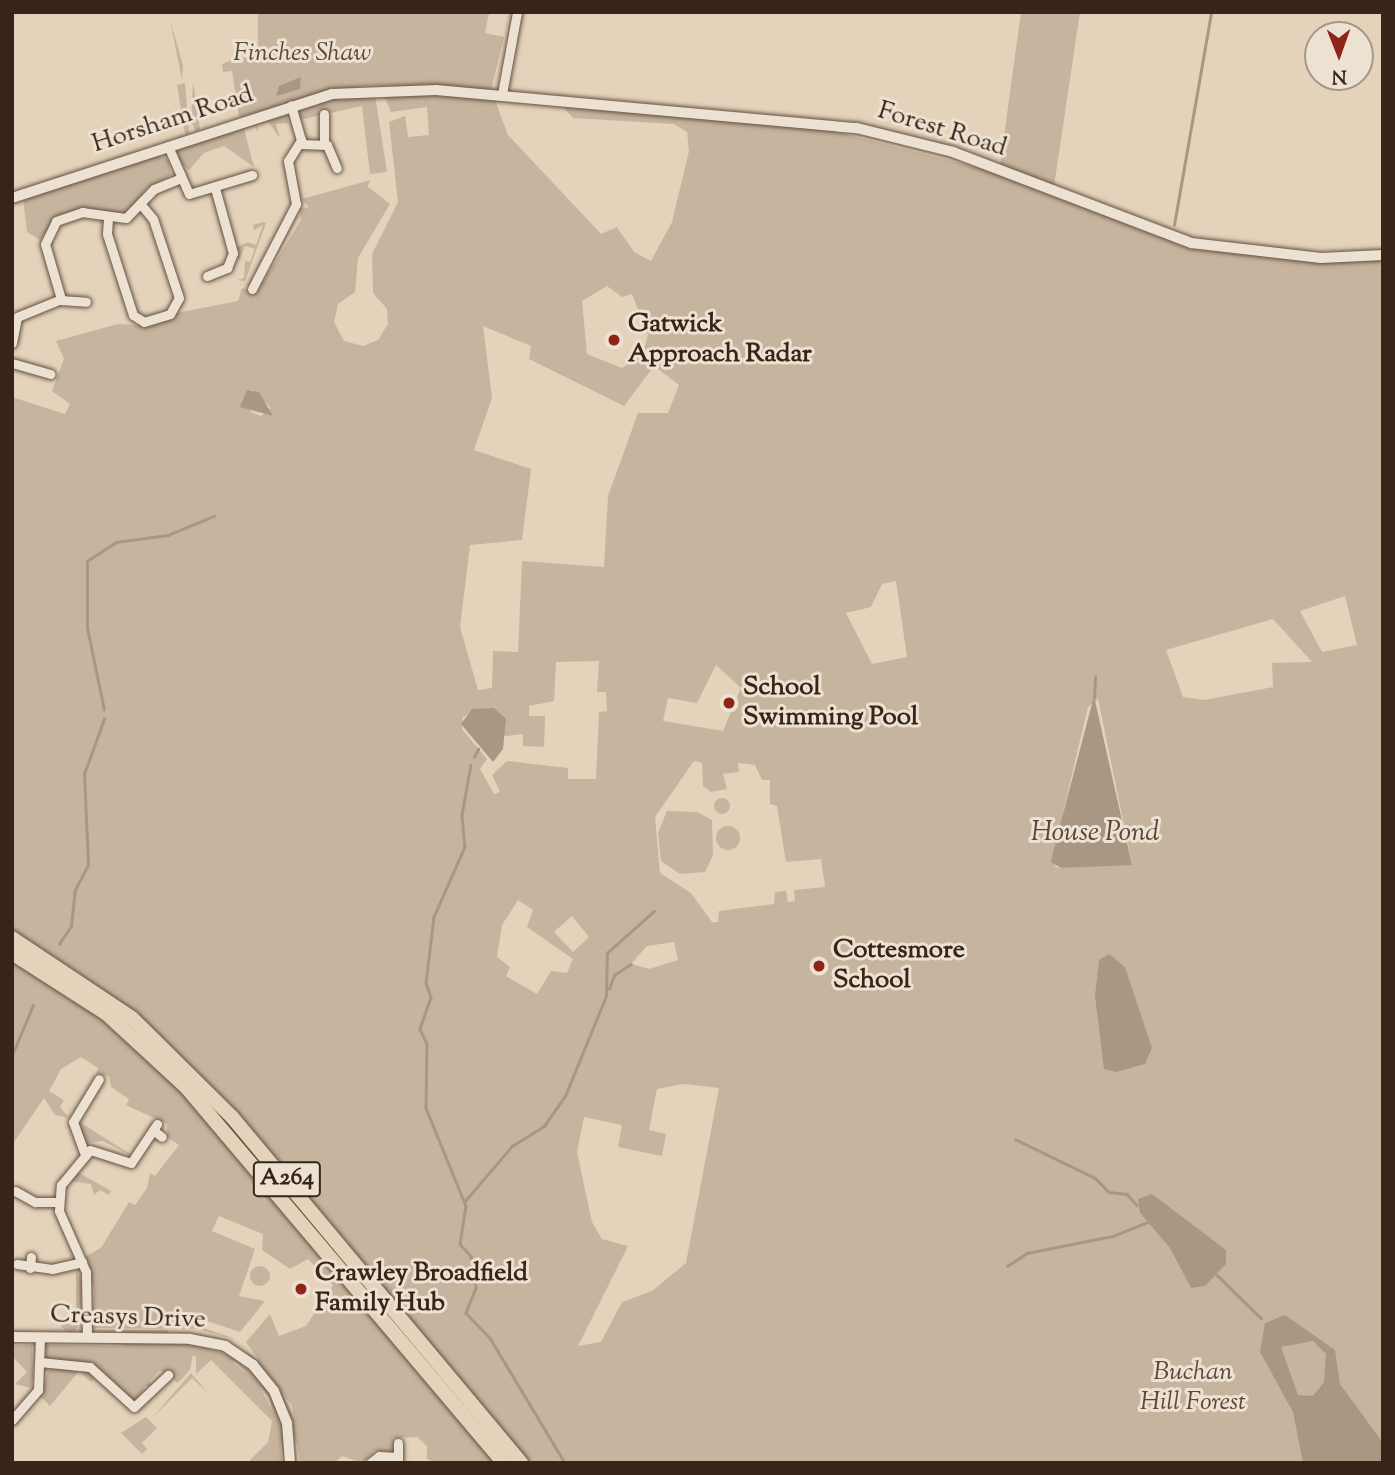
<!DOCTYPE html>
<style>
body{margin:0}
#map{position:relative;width:1395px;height:1475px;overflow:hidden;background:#e4d2ba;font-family:"Sorts Mill Goudy",serif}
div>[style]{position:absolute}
.green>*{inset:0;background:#c7b49e}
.round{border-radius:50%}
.water>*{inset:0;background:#aa9783}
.stream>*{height:2.5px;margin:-1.25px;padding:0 1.25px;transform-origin:1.25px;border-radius:1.25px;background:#aa9783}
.roads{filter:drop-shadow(0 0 2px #635040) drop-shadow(0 0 2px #635040)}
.minor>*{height:9px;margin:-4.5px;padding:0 4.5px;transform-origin:4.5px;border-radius:4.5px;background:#ede2d2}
.tertiary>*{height:10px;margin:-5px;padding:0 5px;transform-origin:5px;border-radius:5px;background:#ede2d2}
.trunk>*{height:14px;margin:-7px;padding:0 7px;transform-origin:7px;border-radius:7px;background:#e4d2ba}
.dots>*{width:19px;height:19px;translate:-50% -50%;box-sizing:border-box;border:4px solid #ede2d2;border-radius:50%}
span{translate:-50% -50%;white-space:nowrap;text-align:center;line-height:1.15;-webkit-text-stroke:6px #ede2d2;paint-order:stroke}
.shield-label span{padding:2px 5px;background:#ede2d2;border:2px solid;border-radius:5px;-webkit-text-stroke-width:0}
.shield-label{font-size:24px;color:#382418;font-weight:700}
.park-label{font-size:26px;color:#5c483a;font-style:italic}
.street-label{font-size:26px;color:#382418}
.poi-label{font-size:26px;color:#382418;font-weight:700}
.left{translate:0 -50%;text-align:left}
.water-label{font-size:28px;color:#5a4638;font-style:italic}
.frame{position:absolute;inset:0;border:14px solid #382418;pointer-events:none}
.north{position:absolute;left:1304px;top:21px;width:70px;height:70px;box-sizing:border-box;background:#ede2d2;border:2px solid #a59688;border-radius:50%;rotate:179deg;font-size:19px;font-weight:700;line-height:28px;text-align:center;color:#382418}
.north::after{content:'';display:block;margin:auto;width:24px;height:32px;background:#8f2418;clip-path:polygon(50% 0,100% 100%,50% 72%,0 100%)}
</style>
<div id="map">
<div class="green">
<i style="clip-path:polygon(evenodd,258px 12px,511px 13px,489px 13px,485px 33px,504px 37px,491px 90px,508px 135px,601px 234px,617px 227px,634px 252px,651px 261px,672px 222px,689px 151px,687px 132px,674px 124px,573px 118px,563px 107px,824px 129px,999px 173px,1021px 12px,1080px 12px,1053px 193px,1158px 235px,1290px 255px,1383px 255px,1383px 1463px,527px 1463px,235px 1114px,118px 1001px,12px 933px,12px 397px,65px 414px,70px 404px,52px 391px,64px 359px,56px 341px,118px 324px,152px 326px,181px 312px,238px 301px,242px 288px,257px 292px,301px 220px,300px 209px,309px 207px,302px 199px,371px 180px,367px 186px,390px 204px,358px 258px,355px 292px,338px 304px,334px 322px,344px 341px,363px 346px,378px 340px,388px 324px,387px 309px,373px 293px,372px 254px,398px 202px,389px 122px,405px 116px,408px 137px,429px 135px,427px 107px,391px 112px,385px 98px,394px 85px,359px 86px,239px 117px,232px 71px,223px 72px,222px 64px,258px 48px,258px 12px,607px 286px,622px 297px,632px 294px,648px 335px,642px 355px,622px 368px,587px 354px,582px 301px,607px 286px,258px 12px,483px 326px,531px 346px,529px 359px,624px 406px,654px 366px,679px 385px,668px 413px,638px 413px,608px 496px,604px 567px,522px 561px,518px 652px,493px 651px,492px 688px,478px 690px,460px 627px,470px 545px,522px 540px,531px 469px,474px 450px,492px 398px,483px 326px,258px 12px,251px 389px,271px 408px,261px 416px,251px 412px,251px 389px,258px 12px,896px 581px,907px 657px,872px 664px,846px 613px,871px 607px,882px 584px,896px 581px,258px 12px,1345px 596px,1357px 645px,1322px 652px,1300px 611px,1345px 596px,258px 12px,1273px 619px,1312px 662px,1272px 663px,1273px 687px,1204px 700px,1183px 697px,1166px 650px,1273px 619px,258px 12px,599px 661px,597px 692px,606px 692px,607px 711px,599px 712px,596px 779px,568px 779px,568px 768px,507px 761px,492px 775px,500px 792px,494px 794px,480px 769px,487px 759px,462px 729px,463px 717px,483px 708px,505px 736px,523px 734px,523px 746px,544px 747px,545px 716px,529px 716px,529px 706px,554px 701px,556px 662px,599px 661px,258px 12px,716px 665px,741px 688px,723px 731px,663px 721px,668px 698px,697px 703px,716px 665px,258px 12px,1098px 699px,1132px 864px,1061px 868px,1055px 867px,1064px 808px,1088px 707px,1098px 699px,258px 12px,694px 761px,702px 763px,703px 786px,711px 792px,727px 789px,723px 774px,739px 772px,738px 763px,755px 765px,762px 780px,770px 780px,770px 804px,777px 806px,786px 862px,821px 859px,825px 887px,794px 890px,795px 901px,788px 902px,786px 891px,775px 892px,774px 904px,719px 911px,718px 922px,712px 922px,691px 893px,660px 873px,655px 817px,694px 761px,258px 12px,518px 900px,533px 910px,527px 927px,573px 959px,567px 973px,551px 971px,537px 994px,506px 976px,510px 967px,497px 957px,502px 925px,518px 900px,258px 12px,572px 916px,589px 937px,573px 952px,554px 932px,572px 916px,258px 12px,674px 942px,678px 960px,649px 969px,631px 964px,647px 946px,674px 942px,258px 12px,683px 1084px,719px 1088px,686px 1263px,652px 1291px,622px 1302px,601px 1342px,578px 1346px,628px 1246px,602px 1239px,592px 1222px,577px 1152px,584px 1117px,622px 1125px,618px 1147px,662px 1156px,666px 1134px,649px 1130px,657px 1089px,683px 1084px)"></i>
<i style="clip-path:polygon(170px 20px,183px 65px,182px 80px)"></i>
<i style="clip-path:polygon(193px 82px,200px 129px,196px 131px,191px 122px)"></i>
<i style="clip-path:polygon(185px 83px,189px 133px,185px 134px,177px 85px)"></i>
<i style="clip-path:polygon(375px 95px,387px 172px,370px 174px,362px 106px,299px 120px,299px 109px,334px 97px)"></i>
<i style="clip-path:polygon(284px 112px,289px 123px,276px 124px,280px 138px,268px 122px,257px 125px,258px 132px,255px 126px,244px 129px,254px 167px,224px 146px,204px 153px,189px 170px,178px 162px,177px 148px)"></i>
<i style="clip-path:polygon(158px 155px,168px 160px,171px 175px,147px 188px,124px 216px,76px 210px,58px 216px,40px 240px,27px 232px,23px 198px)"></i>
<i style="clip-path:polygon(263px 222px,266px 223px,245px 281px,237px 280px,244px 278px,245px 261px,250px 262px,255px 249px,245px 246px,238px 262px,237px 247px,248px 242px,256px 245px,263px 225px,254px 230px,253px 225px)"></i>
<i class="round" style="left:714px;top:798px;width:16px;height:16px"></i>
<i style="clip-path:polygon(667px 811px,697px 812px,712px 820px,713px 855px,705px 872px,680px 874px,661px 861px,658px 833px)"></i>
<i class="round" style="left:716px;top:826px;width:24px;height:24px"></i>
<i style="clip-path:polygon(12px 959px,100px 1017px,194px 1104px,498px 1463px,437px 1463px,427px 1459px,427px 1446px,417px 1437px,394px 1438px,393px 1451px,374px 1451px,362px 1463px,342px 1456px,335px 1463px,300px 1463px,292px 1406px,246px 1342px,270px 1314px,279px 1336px,306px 1326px,333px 1285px,308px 1259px,290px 1269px,262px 1250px,263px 1234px,219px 1216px,212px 1231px,255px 1249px,239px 1296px,265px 1301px,240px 1332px,207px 1321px,206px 1329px,235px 1339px,196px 1329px,92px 1328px,94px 1290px,86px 1256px,101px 1248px,129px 1202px,135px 1205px,147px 1188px,150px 1173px,155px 1176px,179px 1145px,167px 1137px,167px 1124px,126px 1105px,129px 1099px,111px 1087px,109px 1076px,96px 1074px,98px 1068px,81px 1057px,61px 1069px,49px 1091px,64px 1100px,60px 1107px,69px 1118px,55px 1115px,44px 1098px,12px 1145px)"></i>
<i style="clip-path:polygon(78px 1121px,130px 1154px,130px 1155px,103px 1141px,86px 1143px)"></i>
<i style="clip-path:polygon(74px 1170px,111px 1191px,109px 1195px,100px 1190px,94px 1195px,91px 1184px,71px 1181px)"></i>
<i class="round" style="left:250px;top:1266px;width:20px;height:20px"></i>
<i style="clip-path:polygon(76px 1271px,82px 1281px,81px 1312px,76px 1310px)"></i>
<i class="round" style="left:61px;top:1314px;width:18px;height:18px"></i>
<i style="clip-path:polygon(168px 1330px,168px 1334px,92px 1331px,96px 1330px)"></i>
<i style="clip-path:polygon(94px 1341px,184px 1342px,230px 1355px,256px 1376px,271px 1395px,282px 1423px,286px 1463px,269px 1397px,236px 1362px)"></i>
<i style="clip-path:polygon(32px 1345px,33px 1375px,31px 1388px,15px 1384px,27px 1372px,12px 1356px,12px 1346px)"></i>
<i style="clip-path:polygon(45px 1345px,130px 1346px,193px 1354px,190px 1370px,178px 1383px,160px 1370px,149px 1382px,154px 1386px,145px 1386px,135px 1403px,90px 1364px,47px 1359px)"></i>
<i style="clip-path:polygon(243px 1350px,262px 1363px,279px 1386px,295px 1419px,297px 1445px,276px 1388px)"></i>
<i style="clip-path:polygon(196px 1355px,230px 1360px,257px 1382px,279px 1423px,282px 1463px,247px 1463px,268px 1442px,272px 1421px,211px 1360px,196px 1374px)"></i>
<i style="clip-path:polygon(49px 1369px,84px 1369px,96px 1377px,91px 1382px,79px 1371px,50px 1406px,40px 1396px)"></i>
<i style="clip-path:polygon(191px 1373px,208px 1393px,192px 1378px,152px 1418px)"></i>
<i style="clip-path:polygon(146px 1417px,157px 1428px,142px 1443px,147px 1449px,142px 1454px,121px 1433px)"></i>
</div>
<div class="water">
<i style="clip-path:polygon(301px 77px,300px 89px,276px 96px,279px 86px)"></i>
<i style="clip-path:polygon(247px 390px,259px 392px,273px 416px,240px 407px)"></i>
<i style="clip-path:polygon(1094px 696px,1132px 865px,1061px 868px,1051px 862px,1053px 852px)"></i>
<i style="clip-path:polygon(494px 708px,506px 719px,503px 749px,493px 762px,461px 724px,472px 709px)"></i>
<i style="clip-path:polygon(1109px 954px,1125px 967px,1152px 1048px,1145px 1064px,1116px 1072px,1104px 1069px,1095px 996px,1099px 960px)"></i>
<i style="clip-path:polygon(1152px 1194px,1226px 1250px,1226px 1264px,1205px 1286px,1191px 1288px,1170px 1248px,1140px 1213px,1138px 1199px)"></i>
<i style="clip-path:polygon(evenodd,1285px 1315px,1335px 1350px,1340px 1384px,1383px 1443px,1383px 1463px,1303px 1463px,1293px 1412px,1260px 1352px,1265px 1323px,1285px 1315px,1313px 1341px,1326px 1354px,1324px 1382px,1313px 1396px,1298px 1395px,1281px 1347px,1313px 1341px)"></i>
</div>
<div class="stream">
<i style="left:1174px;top:225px;width:216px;rotate:-80.1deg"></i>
<i style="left:1094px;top:698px;width:21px;rotate:-87deg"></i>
<i style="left:104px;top:710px;width:84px;rotate:-101.7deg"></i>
<i style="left:87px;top:628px;width:67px;rotate:-90deg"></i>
<i style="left:87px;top:561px;width:35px;rotate:-33deg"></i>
<i style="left:116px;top:542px;width:52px;rotate:-7.7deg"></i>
<i style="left:168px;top:535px;width:50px;rotate:-22.4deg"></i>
<i style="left:474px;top:757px;width:9px;rotate:-63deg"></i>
<i style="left:471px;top:765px;width:51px;rotate:100.2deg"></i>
<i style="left:462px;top:815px;width:32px;rotate:85deg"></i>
<i style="left:465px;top:847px;width:77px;rotate:113.9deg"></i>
<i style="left:434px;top:917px;width:66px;rotate:96.9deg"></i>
<i style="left:426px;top:983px;width:15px;rotate:70deg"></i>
<i style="left:431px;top:997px;width:34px;rotate:109deg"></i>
<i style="left:420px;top:1029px;width:17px;rotate:65deg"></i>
<i style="left:427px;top:1044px;width:64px;rotate:90.9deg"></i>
<i style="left:426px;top:1108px;width:106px;rotate:67.8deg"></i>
<i style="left:466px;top:1206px;width:38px;rotate:99deg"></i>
<i style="left:460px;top:1244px;width:16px;rotate:47deg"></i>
<i style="left:471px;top:1256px;width:32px;rotate:81deg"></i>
<i style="left:476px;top:1288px;width:27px;rotate:112deg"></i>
<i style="left:466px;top:1313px;width:35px;rotate:46deg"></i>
<i style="left:490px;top:1338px;width:146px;rotate:59deg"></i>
<i style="left:59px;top:944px;width:22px;rotate:-56deg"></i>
<i style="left:71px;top:926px;width:36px;rotate:-84deg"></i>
<i style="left:75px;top:890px;width:29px;rotate:-63deg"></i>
<i style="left:88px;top:864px;width:90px;rotate:-92.5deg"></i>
<i style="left:84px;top:774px;width:59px;rotate:-70deg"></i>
<i style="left:609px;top:989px;width:15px;rotate:-70deg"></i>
<i style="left:614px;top:975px;width:20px;rotate:-33deg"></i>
<i style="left:12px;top:1055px;width:54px;rotate:-67.2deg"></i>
<i style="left:1015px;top:1139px;width:89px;rotate:26deg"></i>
<i style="left:1095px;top:1178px;width:20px;rotate:45deg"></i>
<i style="left:1109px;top:1192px;width:18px;rotate:6deg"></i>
<i style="left:1127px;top:1194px;width:15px;rotate:48deg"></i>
<i style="left:464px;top:1202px;width:74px;rotate:-49.4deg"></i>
<i style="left:512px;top:1146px;width:38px;rotate:-32deg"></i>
<i style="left:544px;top:1126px;width:37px;rotate:-55deg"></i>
<i style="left:565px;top:1096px;width:108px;rotate:-67.7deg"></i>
<i style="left:606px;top:996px;width:43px;rotate:-88.7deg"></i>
<i style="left:607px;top:953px;width:63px;rotate:-41.8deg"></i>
<i style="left:1007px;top:1266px;width:24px;rotate:-33deg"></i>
<i style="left:1027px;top:1253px;width:88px;rotate:-11.2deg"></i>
<i style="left:1113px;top:1236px;width:37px;rotate:-22deg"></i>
<i style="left:1217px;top:1275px;width:62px;rotate:44.3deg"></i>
</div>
<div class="roads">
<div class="minor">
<i style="left:502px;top:94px;width:83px;rotate:-79.6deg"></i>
<i style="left:324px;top:143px;width:29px;rotate:-90deg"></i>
<i style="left:301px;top:144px;width:26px;rotate:2deg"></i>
<i style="left:327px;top:145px;width:25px;rotate:67deg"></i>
<i style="left:168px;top:146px;width:52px;rotate:66.4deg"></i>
<i style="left:189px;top:194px;width:66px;rotate:-16.8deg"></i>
<i style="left:108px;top:219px;width:15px;rotate:94deg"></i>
<i style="left:107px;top:234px;width:85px;rotate:72.2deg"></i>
<i style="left:133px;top:315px;width:13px;rotate:32deg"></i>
<i style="left:144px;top:322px;width:27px;rotate:-17deg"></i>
<i style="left:170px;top:314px;width:18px;rotate:-61deg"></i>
<i style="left:179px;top:298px;width:83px;rotate:-108.2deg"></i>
<i style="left:153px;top:219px;width:17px;rotate:-130deg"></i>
<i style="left:207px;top:276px;width:22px;rotate:-22deg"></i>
<i style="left:227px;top:268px;width:16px;rotate:-68deg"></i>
<i style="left:233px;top:253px;width:67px;rotate:-105.5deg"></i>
<i style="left:252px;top:289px;width:96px;rotate:-62.6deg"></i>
<i style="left:296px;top:204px;width:44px;rotate:-100.5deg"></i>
<i style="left:288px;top:161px;width:25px;rotate:-58deg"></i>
<i style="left:301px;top:140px;width:36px;rotate:-106deg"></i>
<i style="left:60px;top:300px;width:26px;rotate:4deg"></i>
<i style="left:12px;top:343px;width:26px;rotate:-79deg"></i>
<i style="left:17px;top:317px;width:48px;rotate:-22.2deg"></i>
<i style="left:61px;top:299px;width:57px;rotate:-106.2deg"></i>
<i style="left:45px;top:244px;width:25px;rotate:-64deg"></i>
<i style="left:56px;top:221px;width:28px;rotate:-19deg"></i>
<i style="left:82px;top:212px;width:44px;rotate:7.8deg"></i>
<i style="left:126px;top:218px;width:40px;rotate:-46deg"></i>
<i style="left:154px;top:189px;width:27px;rotate:-22deg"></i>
<i style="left:12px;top:363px;width:40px;rotate:16deg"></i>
<i style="left:153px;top:1130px;width:11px;rotate:38deg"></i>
<i style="left:84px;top:1152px;width:32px;rotate:-110deg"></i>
<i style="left:73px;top:1122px;width:50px;rotate:-58.8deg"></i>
<i style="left:15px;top:1191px;width:23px;rotate:29deg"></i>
<i style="left:35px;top:1202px;width:24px"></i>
<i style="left:17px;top:1264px;width:35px;rotate:8deg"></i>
<i style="left:52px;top:1269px;width:31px;rotate:-13deg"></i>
<i style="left:30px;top:1268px;width:11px;rotate:-85deg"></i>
<i style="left:87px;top:1337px;width:65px;rotate:-90.9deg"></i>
<i style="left:86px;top:1272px;width:67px;rotate:-113.9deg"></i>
<i style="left:59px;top:1211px;width:26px;rotate:-86deg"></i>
<i style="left:61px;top:1185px;width:45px;rotate:-50.4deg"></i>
<i style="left:90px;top:1150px;width:43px;rotate:17.6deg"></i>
<i style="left:131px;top:1163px;width:47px;rotate:-56.3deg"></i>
<i style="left:40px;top:1362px;width:50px;rotate:5.7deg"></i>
<i style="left:90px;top:1367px;width:59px;rotate:42.3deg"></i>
<i style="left:134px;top:1407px;width:47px;rotate:-43.3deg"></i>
<i style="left:12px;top:1420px;width:40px;rotate:-49deg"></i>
<i style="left:38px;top:1390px;width:53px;rotate:-87.8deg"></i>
<i style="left:398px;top:1443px;width:14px;rotate:90deg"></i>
<i style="left:370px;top:1463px;width:11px;rotate:-38deg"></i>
<i style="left:379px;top:1456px;width:19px;rotate:3deg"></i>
<i style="left:398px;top:1457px;width:6px;rotate:90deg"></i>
</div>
<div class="tertiary">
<i style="left:12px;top:198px;width:336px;rotate:-18deg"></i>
<i style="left:332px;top:94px;width:104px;rotate:-2.2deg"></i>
<i style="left:436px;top:90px;width:423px;rotate:5.2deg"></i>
<i style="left:857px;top:128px;width:99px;rotate:14deg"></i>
<i style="left:953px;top:152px;width:255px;rotate:20.9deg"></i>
<i style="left:1191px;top:243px;width:131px;rotate:6.6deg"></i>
<i style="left:1321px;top:258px;width:62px;rotate:-2.8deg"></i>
<i style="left:12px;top:1337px;width:178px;rotate:0.6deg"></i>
<i style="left:190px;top:1339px;width:36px;rotate:11deg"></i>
<i style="left:225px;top:1346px;width:34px;rotate:34deg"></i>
<i style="left:253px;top:1365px;width:33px;rotate:51deg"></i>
<i style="left:274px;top:1391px;width:35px;rotate:68deg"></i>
<i style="left:287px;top:1423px;width:40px;rotate:85.7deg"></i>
</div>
<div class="trunk">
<i style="left:12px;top:938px;width:144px;rotate:33.7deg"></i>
<i style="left:132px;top:1018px;width:141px;rotate:44.7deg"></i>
<i style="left:232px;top:1117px;width:451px;rotate:50.1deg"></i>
<i style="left:12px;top:953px;width:113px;rotate:32.7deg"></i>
<i style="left:107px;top:1014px;width:108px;rotate:42.7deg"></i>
<i style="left:186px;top:1087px;width:492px;rotate:49.8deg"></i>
</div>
</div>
<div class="dots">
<i style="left:614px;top:340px;background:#8f2418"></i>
<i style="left:729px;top:703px;background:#8f2418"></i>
<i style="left:819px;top:966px;background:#8f2418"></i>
<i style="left:301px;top:1289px;background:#8f2418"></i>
</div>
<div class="shield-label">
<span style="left:287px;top:1179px">A264</span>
</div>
<div class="park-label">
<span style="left:302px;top:54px">Finches Shaw</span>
<span style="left:1193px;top:1388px">Buchan<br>Hill Forest</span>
</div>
<div class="street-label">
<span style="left:173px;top:120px;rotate:-18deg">Horsham Road</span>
<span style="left:942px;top:130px;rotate:17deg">Forest Road</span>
<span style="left:128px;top:1318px;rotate:2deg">Creasys Drive</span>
</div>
<div class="poi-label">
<span class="left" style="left:628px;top:340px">Gatwick<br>Approach Radar</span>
<span class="left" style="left:743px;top:703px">School<br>Swimming Pool</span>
<span class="left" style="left:833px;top:966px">Cottesmore<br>School</span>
<span class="left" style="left:315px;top:1289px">Crawley Broadfield<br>Family Hub</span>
</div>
<div class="water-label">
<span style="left:1095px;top:833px">House Pond</span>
</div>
<div class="frame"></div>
<div class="north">N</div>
</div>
